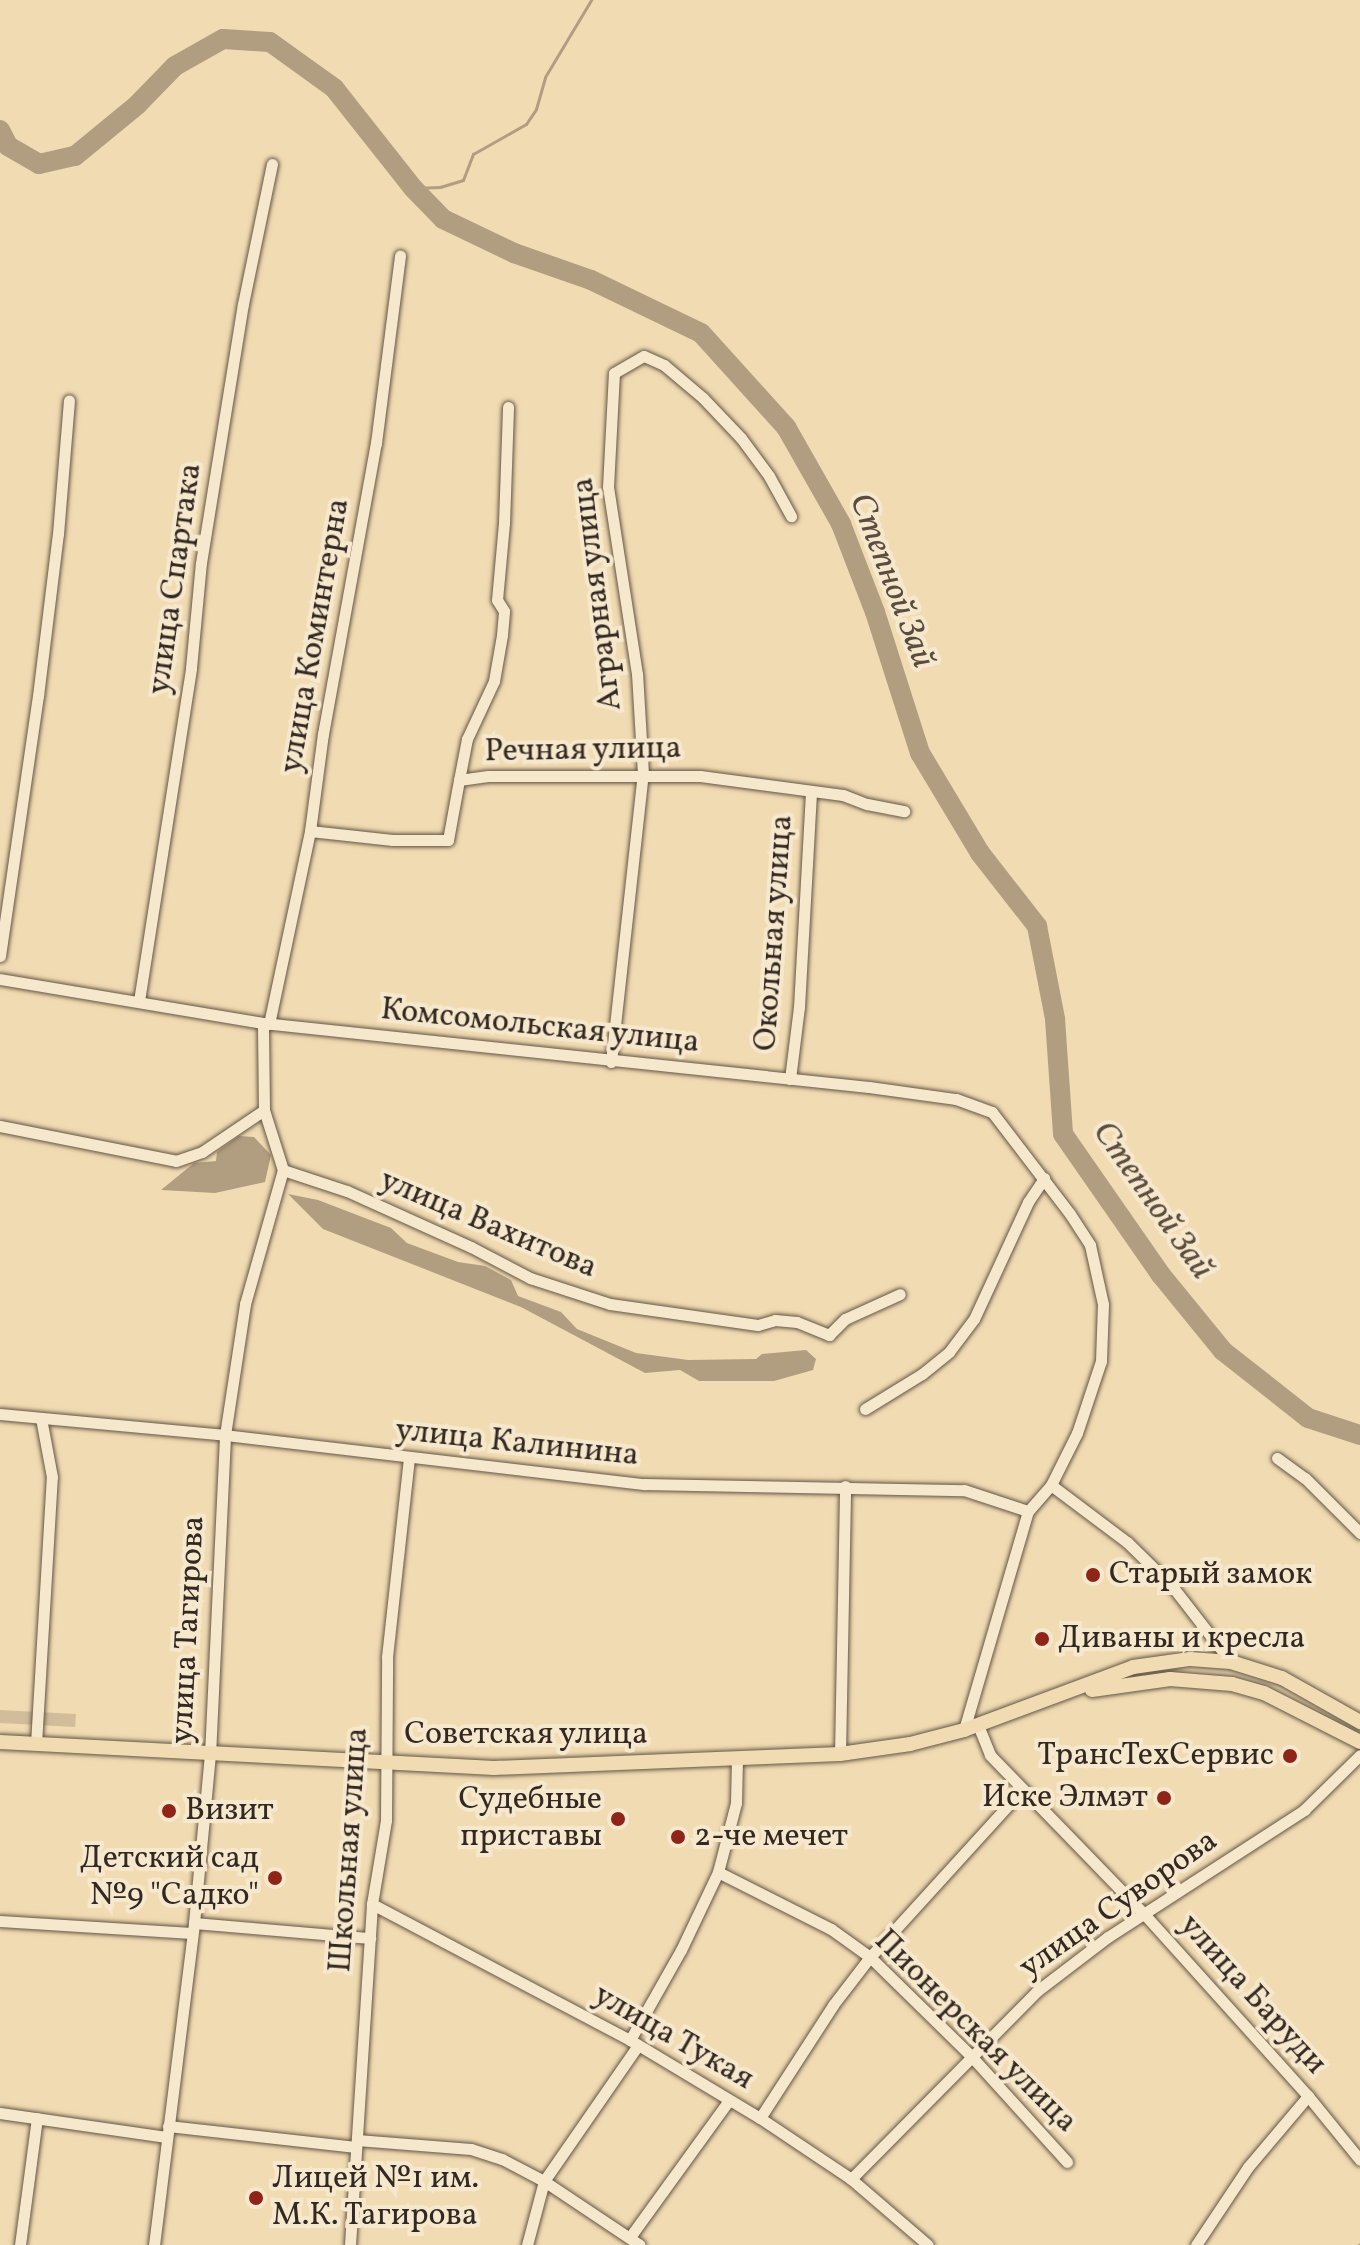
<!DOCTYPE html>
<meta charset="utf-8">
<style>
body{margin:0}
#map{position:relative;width:1360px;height:2245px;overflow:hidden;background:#f1dbb2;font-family:Vollkorn,serif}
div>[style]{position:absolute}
.green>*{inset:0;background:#d1bd9a;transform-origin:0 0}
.water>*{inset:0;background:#b19e81}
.stream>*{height:3px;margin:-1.5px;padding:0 1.5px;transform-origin:1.5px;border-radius:1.5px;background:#b19e81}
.river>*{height:20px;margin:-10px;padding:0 10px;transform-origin:10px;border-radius:10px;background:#b19e81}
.roads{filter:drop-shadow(0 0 2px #635646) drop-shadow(0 0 2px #635646)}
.minor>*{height:11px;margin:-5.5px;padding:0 5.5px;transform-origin:5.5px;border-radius:5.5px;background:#f6e8cd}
.major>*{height:14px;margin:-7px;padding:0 7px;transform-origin:7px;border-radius:7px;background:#f1dbb2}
.dots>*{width:22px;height:22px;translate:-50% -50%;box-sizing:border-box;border:4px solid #f6e8cd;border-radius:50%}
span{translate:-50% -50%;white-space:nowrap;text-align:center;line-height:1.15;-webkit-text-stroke:8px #f6e8cd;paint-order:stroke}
.street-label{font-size:32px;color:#342922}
.poi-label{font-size:32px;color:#342922}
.left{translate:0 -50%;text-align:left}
.right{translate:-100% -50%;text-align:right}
.water-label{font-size:34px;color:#5a4c3e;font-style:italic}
</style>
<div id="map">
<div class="green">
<i style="left:0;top:1710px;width:76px;height:13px;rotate:3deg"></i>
</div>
<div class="water">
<i style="clip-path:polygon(239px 1136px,254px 1137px,271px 1155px,265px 1182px,215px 1193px,161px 1190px,194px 1163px,216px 1161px,217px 1152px)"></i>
<i style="clip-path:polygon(288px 1194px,318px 1200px,391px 1228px,407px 1243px,458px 1262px,485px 1266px,511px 1280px,518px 1296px,561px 1312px,577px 1329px,636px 1353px,688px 1360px,756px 1359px,762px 1354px,806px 1350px,816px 1359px,813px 1370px,774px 1381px,699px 1381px,680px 1370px,645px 1373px,521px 1307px,323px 1229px)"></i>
</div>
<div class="stream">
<i style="left:413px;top:188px;width:27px;rotate:-2deg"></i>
<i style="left:440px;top:187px;width:24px;rotate:-17deg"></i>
<i style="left:463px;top:180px;width:28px;rotate:-69deg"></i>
<i style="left:473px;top:154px;width:61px;rotate:-29.5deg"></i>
<i style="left:526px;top:124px;width:18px;rotate:-56deg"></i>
<i style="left:536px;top:109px;width:33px;rotate:-74deg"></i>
<i style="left:545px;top:77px;width:90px;rotate:-59.1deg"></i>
<i style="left:1359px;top:2245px;width:1px;rotate:-45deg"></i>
</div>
<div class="river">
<i style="left:0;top:130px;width:18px;rotate:63deg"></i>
<i style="left:8px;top:146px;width:36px;rotate:30deg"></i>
<i style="left:39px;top:164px;width:37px;rotate:-13deg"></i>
<i style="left:75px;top:156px;width:80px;rotate:-39.4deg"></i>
<i style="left:137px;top:105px;width:54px;rotate:-45.7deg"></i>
<i style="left:175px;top:66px;width:55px;rotate:-29.4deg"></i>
<i style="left:223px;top:39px;width:47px;rotate:3.7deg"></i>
<i style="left:270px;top:42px;width:79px;rotate:35.7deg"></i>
<i style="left:334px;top:88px;width:127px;rotate:51.7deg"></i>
<i style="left:413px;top:188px;width:43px;rotate:45.9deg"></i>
<i style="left:443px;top:219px;width:79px;rotate:25.6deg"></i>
<i style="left:514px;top:253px;width:82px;rotate:19.3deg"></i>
<i style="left:591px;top:280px;width:122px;rotate:25.7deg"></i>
<i style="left:701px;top:333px;width:127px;rotate:47.9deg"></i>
<i style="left:786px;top:427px;width:112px;rotate:60.4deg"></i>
<i style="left:841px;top:524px;width:94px;rotate:68.9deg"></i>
<i style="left:875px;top:612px;width:148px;rotate:72.3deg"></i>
<i style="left:920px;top:753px;width:117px;rotate:59deg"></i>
<i style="left:980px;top:853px;width:93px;rotate:52deg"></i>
<i style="left:1037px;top:926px;width:95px;rotate:79deg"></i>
<i style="left:1055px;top:1019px;width:115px;rotate:86deg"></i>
<i style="left:1063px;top:1134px;width:172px;rotate:55.2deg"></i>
<i style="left:1161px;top:1275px;width:98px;rotate:50.8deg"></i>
<i style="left:1223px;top:1351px;width:108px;rotate:38.2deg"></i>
<i style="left:1308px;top:1418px;width:55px;rotate:18.1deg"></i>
</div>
<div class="roads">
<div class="minor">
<i style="left:459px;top:780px;width:42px;rotate:-79deg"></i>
<i style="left:467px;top:739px;width:64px;rotate:-65deg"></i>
<i style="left:494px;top:681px;width:47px;rotate:-80.1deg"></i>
<i style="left:502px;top:635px;width:24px;rotate:-85deg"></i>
<i style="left:504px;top:611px;width:13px;rotate:-122deg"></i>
<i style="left:497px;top:600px;width:77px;rotate:-84.8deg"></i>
<i style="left:504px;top:523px;width:116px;rotate:-88deg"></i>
<i style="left:310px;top:831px;width:83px;rotate:6.2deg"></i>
<i style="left:393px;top:840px;width:55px"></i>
<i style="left:448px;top:840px;width:61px;rotate:-79.6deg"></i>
<i style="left:459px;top:780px;width:29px;rotate:-8deg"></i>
<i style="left:488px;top:776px;width:212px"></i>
<i style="left:700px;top:776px;width:144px;rotate:7.6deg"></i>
<i style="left:843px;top:795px;width:26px;rotate:21deg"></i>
<i style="left:867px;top:804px;width:38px;rotate:11deg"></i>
<i style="left:0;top:956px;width:263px;rotate:-81.7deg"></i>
<i style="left:38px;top:696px;width:163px;rotate:-83deg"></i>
<i style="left:58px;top:534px;width:134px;rotate:-85.3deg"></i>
<i style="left:0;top:979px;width:267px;rotate:9.5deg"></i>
<i style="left:263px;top:1023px;width:609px;rotate:6.03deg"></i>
<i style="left:869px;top:1087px;width:88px;rotate:7.9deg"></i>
<i style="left:956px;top:1099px;width:38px;rotate:20deg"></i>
<i style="left:992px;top:1112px;width:128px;rotate:52.6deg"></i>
<i style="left:1070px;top:1214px;width:37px;rotate:57deg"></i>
<i style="left:1090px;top:1245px;width:60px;rotate:77.6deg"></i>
<i style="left:1103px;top:1304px;width:57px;rotate:92deg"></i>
<i style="left:1101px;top:1361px;width:76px;rotate:108.4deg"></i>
<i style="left:1077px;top:1433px;width:58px;rotate:116.6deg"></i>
<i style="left:1051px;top:1485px;width:35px;rotate:131deg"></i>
<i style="left:1028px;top:1511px;width:228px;rotate:106.3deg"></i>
<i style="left:139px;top:1001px;width:337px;rotate:-81.1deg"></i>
<i style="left:191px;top:668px;width:105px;rotate:-84.6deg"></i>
<i style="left:201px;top:563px;width:262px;rotate:-80.8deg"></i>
<i style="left:243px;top:304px;width:143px;rotate:-78.3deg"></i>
<i style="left:269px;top:1024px;width:197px;rotate:-78deg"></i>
<i style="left:310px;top:831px;width:98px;rotate:-82.4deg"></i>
<i style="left:323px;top:734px;width:296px;rotate:-79.7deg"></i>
<i style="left:376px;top:443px;width:189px;rotate:-82.7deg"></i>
<i style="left:611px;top:1062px;width:290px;rotate:-83.7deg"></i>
<i style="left:643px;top:774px;width:100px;rotate:-93.4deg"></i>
<i style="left:637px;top:674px;width:189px;rotate:-98.8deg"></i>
<i style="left:608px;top:487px;width:114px;rotate:-87deg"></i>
<i style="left:614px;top:373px;width:34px;rotate:-30deg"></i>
<i style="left:644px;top:356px;width:22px;rotate:24deg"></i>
<i style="left:664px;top:365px;width:51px;rotate:40.2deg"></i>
<i style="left:703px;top:398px;width:55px;rotate:46.5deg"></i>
<i style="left:741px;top:438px;width:47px;rotate:53.6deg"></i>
<i style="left:769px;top:476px;width:46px;rotate:61.2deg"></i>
<i style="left:790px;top:1079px;width:73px;rotate:-82.9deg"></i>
<i style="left:799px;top:1007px;width:216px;rotate:-86.8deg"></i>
<i style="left:0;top:1126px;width:179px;rotate:11.2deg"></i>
<i style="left:176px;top:1161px;width:28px;rotate:-19deg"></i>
<i style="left:202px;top:1152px;width:75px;rotate:-34.1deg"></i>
<i style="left:283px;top:1170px;width:67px;rotate:18.2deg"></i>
<i style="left:347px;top:1191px;width:136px;rotate:24.3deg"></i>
<i style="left:471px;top:1247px;width:67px;rotate:27.7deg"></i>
<i style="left:530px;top:1278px;width:84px;rotate:18deg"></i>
<i style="left:610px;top:1304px;width:149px;rotate:8.1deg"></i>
<i style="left:758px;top:1325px;width:18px;rotate:-16deg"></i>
<i style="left:775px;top:1320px;width:22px;rotate:5deg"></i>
<i style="left:797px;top:1322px;width:35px;rotate:22deg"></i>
<i style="left:829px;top:1335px;width:23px;rotate:-45deg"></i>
<i style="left:845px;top:1319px;width:60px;rotate:-24.4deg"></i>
<i style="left:865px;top:1409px;width:67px;rotate:-31.6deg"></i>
<i style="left:922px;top:1374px;width:35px;rotate:-39deg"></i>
<i style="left:949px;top:1352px;width:41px;rotate:-52.9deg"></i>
<i style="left:974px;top:1319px;width:129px;rotate:-65.2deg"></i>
<i style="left:1028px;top:1202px;width:29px;rotate:-56deg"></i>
<i style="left:0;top:1414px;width:226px;rotate:5.3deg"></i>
<i style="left:225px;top:1435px;width:422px;rotate:6.7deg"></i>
<i style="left:644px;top:1484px;width:320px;rotate:1.1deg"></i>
<i style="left:964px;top:1490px;width:67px;rotate:18.2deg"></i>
<i style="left:1277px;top:1458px;width:34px;rotate:36deg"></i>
<i style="left:1305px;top:1478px;width:78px;rotate:45deg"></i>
<i style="left:1051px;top:1485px;width:95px;rotate:36.9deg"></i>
<i style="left:1127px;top:1542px;width:63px;rotate:44.4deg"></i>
<i style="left:1172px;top:1586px;width:96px;rotate:52.2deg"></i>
<i style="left:978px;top:1725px;width:32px;rotate:68deg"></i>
<i style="left:990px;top:1755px;width:223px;rotate:45.9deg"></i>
<i style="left:1145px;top:1915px;width:244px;rotate:48deg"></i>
<i style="left:1308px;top:2096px;width:82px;rotate:50.9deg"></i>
<i style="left:36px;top:1744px;width:267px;rotate:-86.6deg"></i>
<i style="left:52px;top:1477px;width:60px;rotate:-100.6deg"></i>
<i style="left:840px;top:1754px;width:268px;rotate:-88.9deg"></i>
<i style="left:718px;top:1872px;width:127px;rotate:26.8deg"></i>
<i style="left:831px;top:1929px;width:48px;rotate:35.7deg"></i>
<i style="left:870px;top:1957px;width:141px;rotate:44.4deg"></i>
<i style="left:971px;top:2056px;width:143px;rotate:47.8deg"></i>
<i style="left:372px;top:1904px;width:292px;rotate:27.8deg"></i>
<i style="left:630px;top:2040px;width:152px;rotate:31deg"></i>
<i style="left:760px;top:2118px;width:110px;rotate:33.8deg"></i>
<i style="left:851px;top:2179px;width:101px;rotate:40.6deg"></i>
<i style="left:0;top:1921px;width:192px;rotate:3.6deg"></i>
<i style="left:194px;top:1923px;width:177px;rotate:4.9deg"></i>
<i style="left:630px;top:2040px;width:103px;rotate:-60.5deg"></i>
<i style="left:681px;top:1950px;width:86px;rotate:-64.6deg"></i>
<i style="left:718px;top:1872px;width:71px;rotate:-75.4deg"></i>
<i style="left:736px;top:1803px;width:43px;rotate:-88.7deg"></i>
<i style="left:0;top:2113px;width:168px;rotate:8.2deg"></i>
<i style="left:760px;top:2118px;width:135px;rotate:-57.1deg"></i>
<i style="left:833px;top:2005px;width:61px;rotate:-52.4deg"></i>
<i style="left:870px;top:1957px;width:227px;rotate:-47.7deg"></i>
<i style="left:168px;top:2126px;width:189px;rotate:6.4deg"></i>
<i style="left:357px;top:2140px;width:114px;rotate:4.5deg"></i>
<i style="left:471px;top:2149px;width:33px;rotate:18deg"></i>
<i style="left:502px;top:2159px;width:47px;rotate:27.6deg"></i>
<i style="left:544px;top:2181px;width:115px;rotate:33.7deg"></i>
<i style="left:851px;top:2179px;width:264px;rotate:-45.3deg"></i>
<i style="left:1037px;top:1991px;width:89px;rotate:-37.3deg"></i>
<i style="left:1108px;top:1937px;width:234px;rotate:-32.9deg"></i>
<i style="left:1304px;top:1810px;width:78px;rotate:-44.5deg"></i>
<i style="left:630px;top:2237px;width:169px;rotate:-54.1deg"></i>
<i style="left:20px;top:2245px;width:128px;rotate:-82.4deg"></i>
<i style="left:154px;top:2245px;width:324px;rotate:-82.9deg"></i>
<i style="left:194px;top:1923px;width:169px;rotate:-84.6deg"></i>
<i style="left:210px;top:1755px;width:320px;rotate:-87.3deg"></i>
<i style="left:225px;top:1435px;width:133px;rotate:-81.3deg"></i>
<i style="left:245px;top:1304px;width:139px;rotate:-74.2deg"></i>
<i style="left:283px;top:1170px;width:63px;rotate:-107.6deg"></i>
<i style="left:264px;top:1110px;width:87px;rotate:-90.7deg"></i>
<i style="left:350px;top:2245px;width:342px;rotate:-86.3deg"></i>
<i style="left:372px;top:1904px;width:85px;rotate:-80.5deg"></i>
<i style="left:386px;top:1820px;width:163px;rotate:-89.6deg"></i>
<i style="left:387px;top:1657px;width:199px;rotate:-83.7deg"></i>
<i style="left:527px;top:2245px;width:66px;rotate:-75.1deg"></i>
<i style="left:544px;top:2181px;width:165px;rotate:-55.3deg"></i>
<i style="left:1196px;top:2245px;width:94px;rotate:-56.3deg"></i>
<i style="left:1248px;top:2167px;width:93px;rotate:-49.8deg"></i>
</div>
<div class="major">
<i style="left:1092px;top:1690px;width:79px;rotate:-8deg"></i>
<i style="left:1170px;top:1679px;width:62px;rotate:4.6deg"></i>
<i style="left:1232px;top:1684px;width:33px;rotate:16deg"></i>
<i style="left:1264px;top:1693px;width:108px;rotate:27deg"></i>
<i style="left:0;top:1742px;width:495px;rotate:3deg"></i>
<i style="left:494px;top:1768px;width:346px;rotate:-2.3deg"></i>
<i style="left:840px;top:1754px;width:71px;rotate:-8.1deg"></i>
<i style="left:910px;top:1744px;width:56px;rotate:-14.5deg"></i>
<i style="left:964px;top:1730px;width:180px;rotate:-20.4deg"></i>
<i style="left:1133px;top:1667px;width:58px;rotate:-8deg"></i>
<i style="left:1190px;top:1659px;width:41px;rotate:4.2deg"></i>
<i style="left:1231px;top:1662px;width:53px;rotate:17.4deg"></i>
<i style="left:1282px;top:1678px;width:90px;rotate:29.4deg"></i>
</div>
</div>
<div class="dots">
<i style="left:1093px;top:1575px;background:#8f2418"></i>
<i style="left:1042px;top:1639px;background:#8f2418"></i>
<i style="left:1290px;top:1756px;background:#8f2418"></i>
<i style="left:1164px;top:1798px;background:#8f2418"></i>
<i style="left:169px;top:1811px;background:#8f2418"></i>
<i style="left:618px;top:1819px;background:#8f2418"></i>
<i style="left:678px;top:1837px;background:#8f2418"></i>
<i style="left:275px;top:1878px;background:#8f2418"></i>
<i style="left:256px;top:2198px;background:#8f2418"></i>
</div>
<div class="street-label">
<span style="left:176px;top:579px;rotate:-82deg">улица Спартака</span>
<span style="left:598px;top:594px;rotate:-97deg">Аграрная улица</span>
<span style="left:316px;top:636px;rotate:-80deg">улица Коминтерна</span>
<span style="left:583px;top:751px;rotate:-1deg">Речная улица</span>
<span style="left:775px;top:933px;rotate:-86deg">Окольная улица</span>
<span style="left:540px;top:1027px;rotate:6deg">Комсомольская улица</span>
<span style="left:488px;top:1225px;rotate:23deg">улица Вахитова</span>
<span style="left:517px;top:1444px;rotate:6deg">улица Калинина</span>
<span style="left:189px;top:1630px;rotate:-87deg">улица Тагирова</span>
<span style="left:526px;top:1735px">Советская улица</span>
<span style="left:350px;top:1850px;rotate:-86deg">Школьная улица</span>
<span style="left:1119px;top:1905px;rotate:-35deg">улица Суворова</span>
<span style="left:1252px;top:1995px;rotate:48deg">улица Баруди</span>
<span style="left:975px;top:2032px;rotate:45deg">Пионерская улица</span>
<span style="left:673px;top:2038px;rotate:30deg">улица Тукая</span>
</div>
<div class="poi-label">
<span class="left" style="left:1109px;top:1575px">Старый замок</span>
<span class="left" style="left:1058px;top:1639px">Диваны и кресла</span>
<span class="right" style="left:1274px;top:1756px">ТрансТехСервис</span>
<span class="right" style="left:1148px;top:1798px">Иске Элмэт</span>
<span class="right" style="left:602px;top:1819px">Судебные<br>приставы</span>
<span class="left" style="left:185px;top:1811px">Визит</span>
<span class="left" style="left:694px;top:1837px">2-че мечет</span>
<span class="right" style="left:259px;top:1878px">Детский сад<br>№9 "Садко"</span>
<span class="left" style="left:272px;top:2198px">Лицей №1 им.<br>М.К. Тагирова</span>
</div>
<div class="water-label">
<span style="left:891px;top:581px;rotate:69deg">Степной Зай</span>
<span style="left:1152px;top:1201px;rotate:55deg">Степной Зай</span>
</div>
</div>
